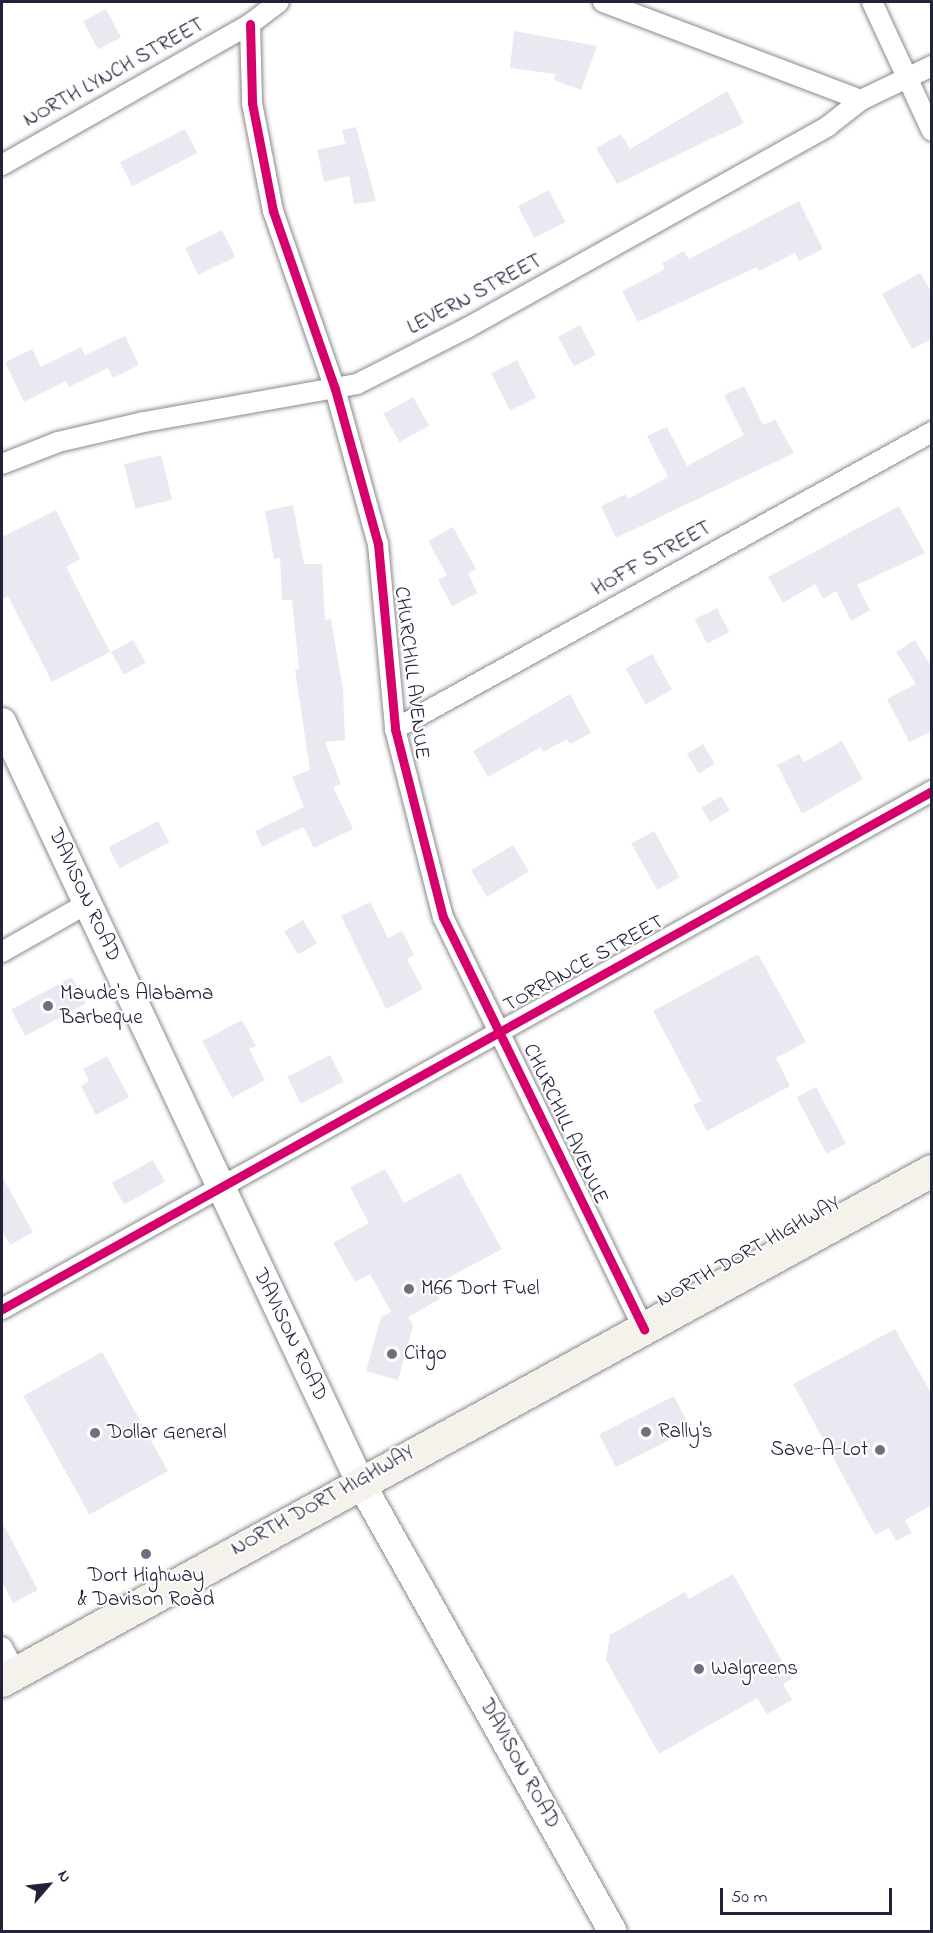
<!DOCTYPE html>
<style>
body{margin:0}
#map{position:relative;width:933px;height:1933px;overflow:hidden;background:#fff;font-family:"Indie Flower",sans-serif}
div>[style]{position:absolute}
.building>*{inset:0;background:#ebe8f2;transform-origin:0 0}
.roads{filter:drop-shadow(0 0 2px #8a8a8f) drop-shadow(0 0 2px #8a8a8f)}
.street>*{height:20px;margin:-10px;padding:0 10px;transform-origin:10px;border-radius:10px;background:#fff}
.secondary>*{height:28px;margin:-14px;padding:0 14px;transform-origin:14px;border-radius:14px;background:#fff}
.primary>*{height:32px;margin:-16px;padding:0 16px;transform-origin:16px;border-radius:16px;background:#f5f1eb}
.cycleway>*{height:9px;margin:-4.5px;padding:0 4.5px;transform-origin:4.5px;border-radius:4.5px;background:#d6006c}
.dots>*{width:16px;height:16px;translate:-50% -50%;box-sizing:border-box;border:3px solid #fff;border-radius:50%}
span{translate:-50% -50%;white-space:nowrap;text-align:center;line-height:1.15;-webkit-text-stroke:4.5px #fff;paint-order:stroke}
.street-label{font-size:21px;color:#22223b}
.poi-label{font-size:21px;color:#22223b}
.left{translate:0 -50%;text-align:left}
.right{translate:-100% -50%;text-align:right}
.frame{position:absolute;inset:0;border:3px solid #22223b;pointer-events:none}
.north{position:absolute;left:18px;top:1855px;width:60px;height:60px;-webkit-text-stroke:4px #fff;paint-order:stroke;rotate:62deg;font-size:16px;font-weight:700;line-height:24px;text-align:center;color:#22223b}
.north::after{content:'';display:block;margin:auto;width:21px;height:27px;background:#22223b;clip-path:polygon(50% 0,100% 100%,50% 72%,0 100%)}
.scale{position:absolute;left:720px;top:1888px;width:172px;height:27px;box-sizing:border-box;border:3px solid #22223b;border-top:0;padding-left:8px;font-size:18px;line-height:21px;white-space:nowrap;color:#22223b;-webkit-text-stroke:4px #fff;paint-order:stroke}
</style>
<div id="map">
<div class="building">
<i style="left:106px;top:9px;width:32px;height:26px;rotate:62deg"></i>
<i style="clip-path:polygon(514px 31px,597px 46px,581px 90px,554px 80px,556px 74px,510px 68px)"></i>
<i style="clip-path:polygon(727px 91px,744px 123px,617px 184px,596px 148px,621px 134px,630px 149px)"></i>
<i style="clip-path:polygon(356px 127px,376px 201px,354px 204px,349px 176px,324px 182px,317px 150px,345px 144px,342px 130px)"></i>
<i style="left:185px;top:129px;width:27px;height:73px;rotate:63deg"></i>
<i style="left:549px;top:190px;width:36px;height:35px;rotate:63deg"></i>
<i style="clip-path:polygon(799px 201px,823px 249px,799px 261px,795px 253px,759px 271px,757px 267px,638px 322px,622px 291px,665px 269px,662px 263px,684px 251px,689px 259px)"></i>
<i style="left:222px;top:230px;width:30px;height:41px;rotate:64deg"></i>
<i style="clip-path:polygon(920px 273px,932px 293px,932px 339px,912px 349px,882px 294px)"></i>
<i style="left:580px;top:325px;width:34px;height:25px;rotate:62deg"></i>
<i style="clip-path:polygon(125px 336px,139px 365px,113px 378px,108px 368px,69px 387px,66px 381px,24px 402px,5px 362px,32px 349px,41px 367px,81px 347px,85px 355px)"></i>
<i style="left:517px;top:360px;width:42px;height:29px;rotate:63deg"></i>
<i style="clip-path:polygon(744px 386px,763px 425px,775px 419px,794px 453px,616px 538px,601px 506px,626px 494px,628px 499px,668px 477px,647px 436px,667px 427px,687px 466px,700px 459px,744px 435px,724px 395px)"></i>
<i style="left:413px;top:397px;width:33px;height:34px;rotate:61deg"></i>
<i style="left:161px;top:455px;width:46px;height:38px;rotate:76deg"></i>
<i style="clip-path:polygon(293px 505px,304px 564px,322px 564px,325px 620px,331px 619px,343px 690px,345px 740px,325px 742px,341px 784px,333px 787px,353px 829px,314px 848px,303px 827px,262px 847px,255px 831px,304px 807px,292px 777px,310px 770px,295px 670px,299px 669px,292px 600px,282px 600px,280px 558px,274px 559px,265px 511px)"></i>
<i style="clip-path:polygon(899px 506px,925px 553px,857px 585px,870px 610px,851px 621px,836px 591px,823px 599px,815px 584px,783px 603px,768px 577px)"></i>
<i style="clip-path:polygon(56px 510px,80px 559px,66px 567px,110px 652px,52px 682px,8px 596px,2px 599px,2px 537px)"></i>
<i style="clip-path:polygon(453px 527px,476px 569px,468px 574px,478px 593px,452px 606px,438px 580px,447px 575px,428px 541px)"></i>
<i style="left:717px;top:608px;width:27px;height:25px;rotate:63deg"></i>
<i style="left:133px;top:640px;width:26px;height:25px;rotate:61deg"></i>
<i style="clip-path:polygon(915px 640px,932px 668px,932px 731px,909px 742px,887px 699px,916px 684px,896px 652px)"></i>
<i style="left:652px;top:654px;width:41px;height:30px;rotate:61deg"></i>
<i style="clip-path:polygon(570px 694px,591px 733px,570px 744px,567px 739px,543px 752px,541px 747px,488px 777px,473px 751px)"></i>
<i style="clip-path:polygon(842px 741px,863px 779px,802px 814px,777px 765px,799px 754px,804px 762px)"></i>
<i style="left:703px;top:744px;width:23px;height:19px;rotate:59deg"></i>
<i style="left:721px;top:796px;width:17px;height:23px;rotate:59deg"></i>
<i style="left:158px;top:821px;width:24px;height:56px;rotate:62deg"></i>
<i style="left:654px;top:831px;width:53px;height:26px;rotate:61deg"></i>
<i style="left:513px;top:845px;width:31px;height:49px;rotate:59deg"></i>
<i style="clip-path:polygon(370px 902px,388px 938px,402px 931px,414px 955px,407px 959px,423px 989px,386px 1009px,341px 916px)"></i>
<i style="left:303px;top:920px;width:27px;height:22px;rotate:59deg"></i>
<i style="clip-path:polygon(758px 954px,806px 1042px,776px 1058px,790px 1086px,707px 1131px,693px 1105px,701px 1101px,653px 1011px)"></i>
<i style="left:72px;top:977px;width:30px;height:69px;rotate:62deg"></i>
<i style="clip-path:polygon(242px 1020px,256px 1046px,249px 1049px,265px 1080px,232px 1098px,202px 1041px)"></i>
<i style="left:330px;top:1055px;width:30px;height:48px;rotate:63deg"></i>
<i style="clip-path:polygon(107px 1056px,129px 1097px,96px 1115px,81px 1086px,89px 1081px,83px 1069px)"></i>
<i style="left:816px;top:1087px;width:64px;height:22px;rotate:62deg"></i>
<i style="left:153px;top:1160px;width:25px;height:47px;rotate:61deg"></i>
<i style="clip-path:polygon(385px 1169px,404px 1203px,460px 1173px,502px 1249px,433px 1286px,440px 1299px,408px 1317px,413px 1326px,398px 1380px,366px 1371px,381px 1317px,391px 1312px,370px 1274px,355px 1282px,333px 1243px,369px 1223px,350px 1187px)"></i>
<i style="clip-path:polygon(2px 1176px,33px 1232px,10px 1245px,2px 1231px)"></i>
<i style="clip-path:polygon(895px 1329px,932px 1395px,932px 1505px,905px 1520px,912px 1533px,896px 1541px,889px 1528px,875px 1535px,793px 1384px)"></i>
<i style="left:102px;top:1352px;width:136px;height:90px;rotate:61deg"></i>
<i style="left:674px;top:1396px;width:37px;height:84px;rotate:63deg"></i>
<i style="clip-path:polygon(2px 1522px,38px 1590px,13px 1603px,2px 1581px)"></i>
<i style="clip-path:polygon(733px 1574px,792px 1679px,783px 1684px,792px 1700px,767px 1714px,757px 1698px,659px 1754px,606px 1660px,610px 1635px,685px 1592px,689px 1599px)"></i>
</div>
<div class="roads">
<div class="street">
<i style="left:603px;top:2px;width:276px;rotate:20.8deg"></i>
<i style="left:872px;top:2px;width:142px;rotate:65.1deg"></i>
<i style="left:250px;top:24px;width:79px;rotate:88.5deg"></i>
<i style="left:252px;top:103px;width:110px;rotate:79deg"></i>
<i style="left:273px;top:211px;width:188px;rotate:70.8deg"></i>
<i style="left:335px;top:389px;width:161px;rotate:74.5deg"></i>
<i style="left:378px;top:544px;width:186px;rotate:84.7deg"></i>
<i style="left:395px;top:729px;width:194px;rotate:75.7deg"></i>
<i style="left:443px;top:917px;width:459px;rotate:64deg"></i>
<i style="left:2px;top:165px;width:285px;rotate:-29.6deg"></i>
<i style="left:250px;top:24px;width:36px;rotate:-37deg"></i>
<i style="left:2px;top:464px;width:60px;rotate:-21.4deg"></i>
<i style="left:58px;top:442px;width:88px;rotate:-13.1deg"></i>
<i style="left:144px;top:422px;width:216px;rotate:-10.1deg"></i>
<i style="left:357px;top:384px;width:123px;rotate:-27deg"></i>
<i style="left:467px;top:328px;width:414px;rotate:-29.2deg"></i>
<i style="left:828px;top:126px;width:42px;rotate:-38.2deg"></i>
<i style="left:861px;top:100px;width:79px;rotate:-25.6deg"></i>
<i style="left:395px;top:729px;width:614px;rotate:-28.95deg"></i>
<i style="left:2px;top:952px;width:99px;rotate:-29.7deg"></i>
<i style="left:2px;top:1309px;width:1065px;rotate:-29.12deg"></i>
<i style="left:2px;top:1647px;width:30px;rotate:62deg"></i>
</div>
<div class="secondary">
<i style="left:2px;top:722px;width:838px;rotate:64.78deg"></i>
<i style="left:359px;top:1480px;width:518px;rotate:60.67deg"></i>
</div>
<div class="primary">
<i style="left:2px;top:1681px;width:1061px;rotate:-28.74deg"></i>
</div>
</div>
<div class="cycleway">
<i style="left:250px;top:24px;width:79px;rotate:88.5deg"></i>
<i style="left:252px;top:103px;width:110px;rotate:79deg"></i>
<i style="left:273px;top:211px;width:188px;rotate:70.8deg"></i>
<i style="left:335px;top:389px;width:161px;rotate:74.5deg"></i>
<i style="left:378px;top:544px;width:186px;rotate:84.7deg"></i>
<i style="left:395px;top:729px;width:194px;rotate:75.7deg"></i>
<i style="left:443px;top:917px;width:459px;rotate:64deg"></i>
<i style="left:2px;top:1309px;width:1065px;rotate:-29.12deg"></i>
</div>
<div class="dots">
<i style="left:48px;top:1006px;background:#6f6f80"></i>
<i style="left:409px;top:1289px;background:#6f6f80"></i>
<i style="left:392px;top:1354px;background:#6f6f80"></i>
<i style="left:646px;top:1432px;background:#6f6f80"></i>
<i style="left:95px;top:1433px;background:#6f6f80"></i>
<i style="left:880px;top:1450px;background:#6f6f80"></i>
<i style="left:146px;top:1554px;background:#6f6f80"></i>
<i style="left:699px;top:1669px;background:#6f6f80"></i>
</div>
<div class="street-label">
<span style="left:114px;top:73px;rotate:-29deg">NORTH LYNCH STREET</span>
<span style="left:475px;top:295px;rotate:-28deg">LEVERN STREET</span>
<span style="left:652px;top:559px;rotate:-29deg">HOFF STREET</span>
<span style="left:411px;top:673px;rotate:83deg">CHURCHILL AVENUE</span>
<span style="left:84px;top:895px;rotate:65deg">DAVISON ROAD</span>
<span style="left:584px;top:964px;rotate:-29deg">TORRANCE STREET</span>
<span style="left:565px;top:1124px;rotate:65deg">CHURCHILL AVENUE</span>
<span style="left:749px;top:1252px;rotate:-29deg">NORTH DORT HIGHWAY</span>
<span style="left:290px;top:1335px;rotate:64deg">DAVISON ROAD</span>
<span style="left:323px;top:1501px;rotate:-29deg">NORTH DORT HIGHWAY</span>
<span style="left:519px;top:1764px;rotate:61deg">DAVISON ROAD</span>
</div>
<div class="poi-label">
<span class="left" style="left:60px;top:1006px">Maude's Alabama<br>Barbeque</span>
<span class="left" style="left:421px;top:1289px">M66 Dort Fuel</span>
<span class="left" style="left:404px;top:1354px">Citgo</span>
<span class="left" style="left:658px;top:1432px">Rally's</span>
<span class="left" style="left:107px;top:1433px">Dollar General</span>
<span class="right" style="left:868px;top:1450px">Save-A-Lot</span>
<span style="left:146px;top:1588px">Dort Highway<br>&amp; Davison Road</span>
<span class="left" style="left:711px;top:1669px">Walgreens</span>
</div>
<div class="frame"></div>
<div class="north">N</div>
<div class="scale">50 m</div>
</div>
